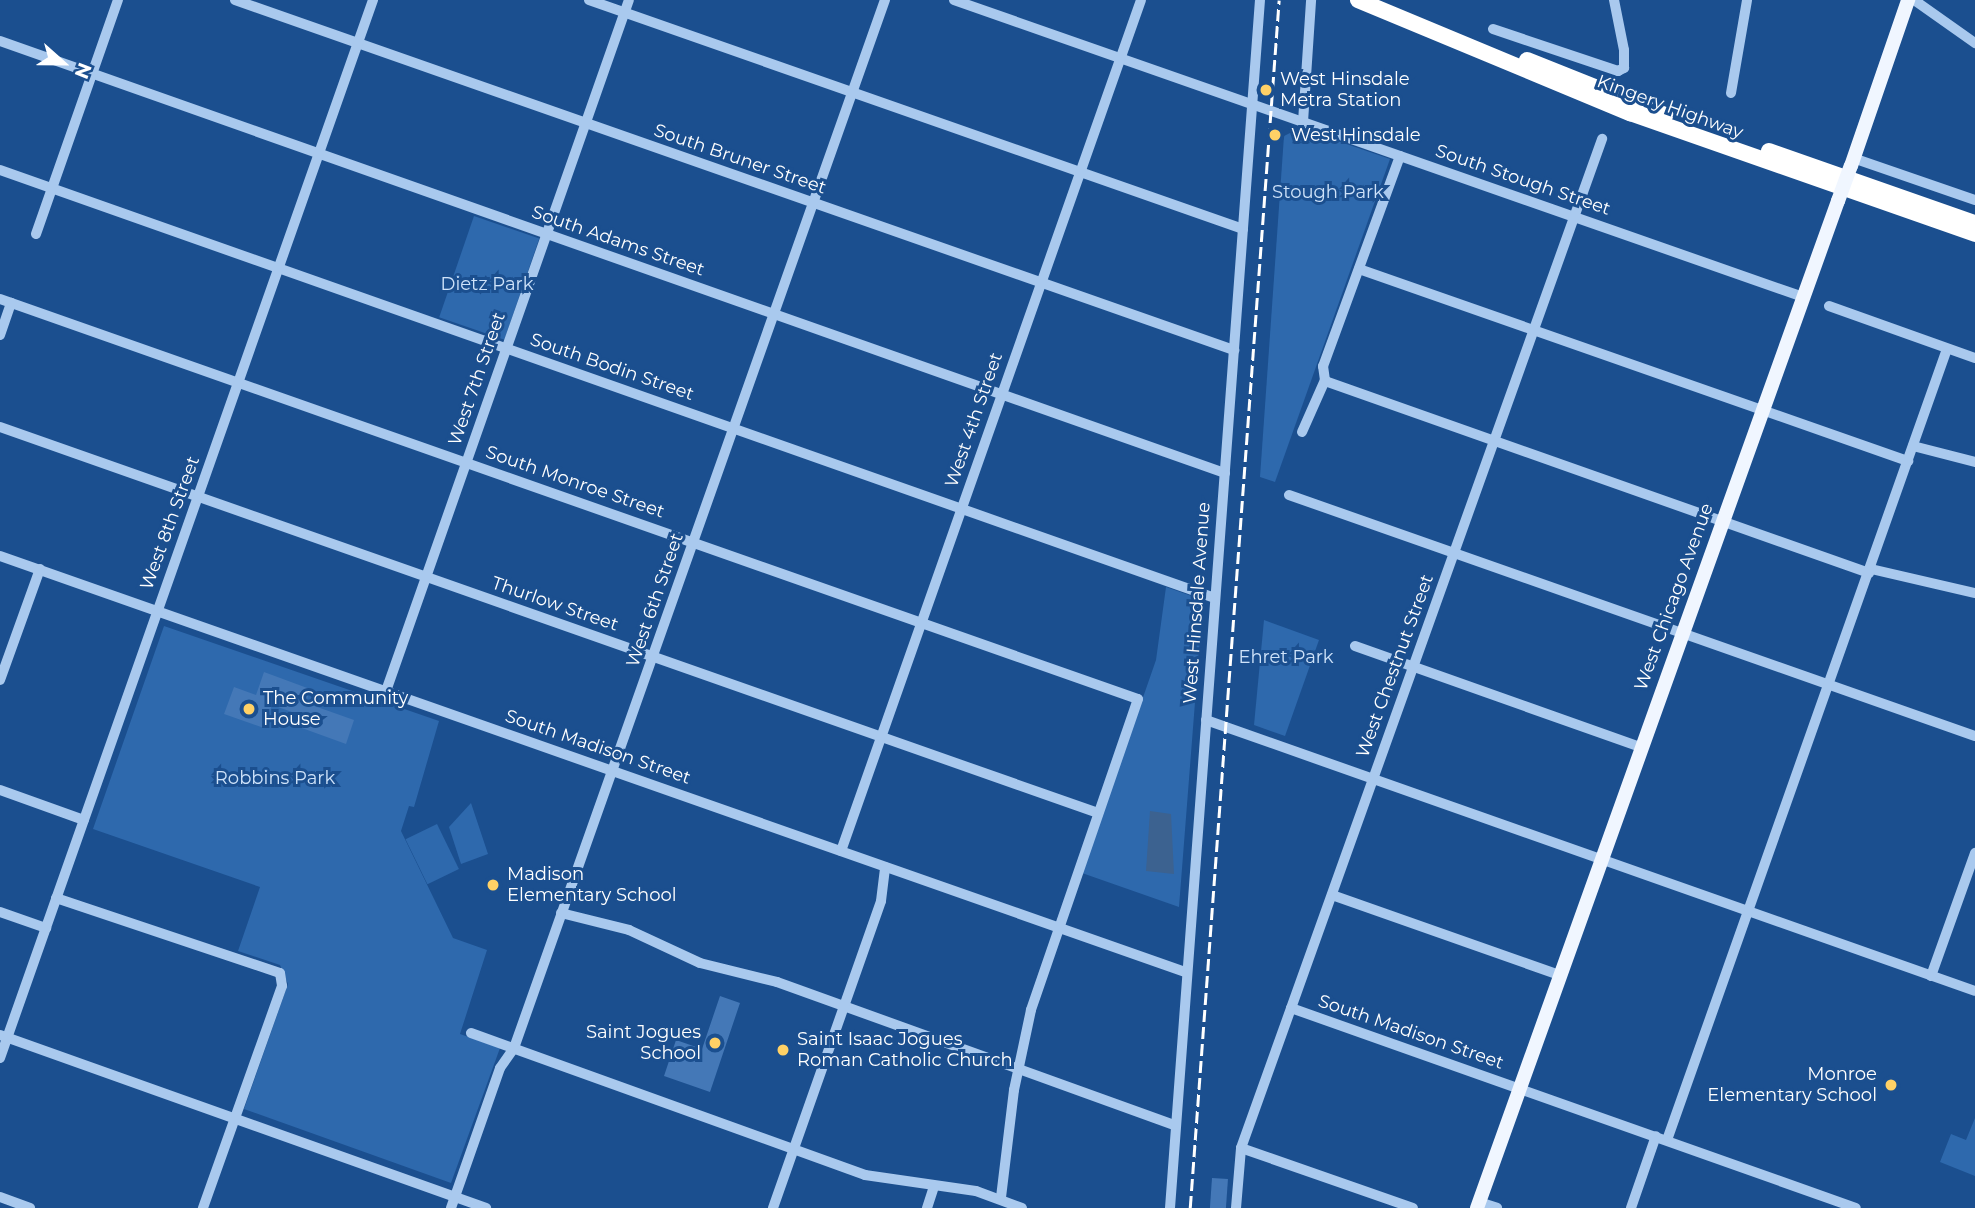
<!DOCTYPE html>
<style>
body{margin:0}
#map{position:relative;width:1975px;height:1208px;overflow:hidden;background:#1b4f8f;font-family:Montserrat,sans-serif}
div>[style]{position:absolute}
.green>*{inset:0;background:#2e69ad;transform-origin:0 0}
.water>*{inset:0;background:#3c6290}
.building>*{inset:0;background:#4478b7;transform-origin:0 0}
.minor>*{height:10px;margin:-5px;padding:0 5px;transform-origin:5px;border-radius:5px;background:#a9c9ee}
.major>*{height:14px;margin:-7px;padding:0 7px;transform-origin:7px;border-radius:7px;background:#f0f6ff}
.highway>*{height:16px;margin:-8px;padding:0 8px;transform-origin:8px;border-radius:8px;background:#fff}
.rail>*{height:2.5px;margin-top:-1.25px;transform-origin:0;background:repeating-linear-gradient(90deg,#fff 0 12px,transparent 0 17px)}
.major-bridge>*{height:14px;margin:-7px;padding:0 7px;transform-origin:7px;border-radius:7px;background:#f0f6ff}
.dots>*{width:19px;height:19px;translate:-50% -50%;box-sizing:border-box;border:4px solid #1b4f8f;border-radius:50%}
span{translate:-50% -50%;white-space:nowrap;text-align:center;line-height:1.15;-webkit-text-stroke:6px #1b4f8f;paint-order:stroke}
.poi-label{font-size:18px;color:#fff}
.left{translate:0 -50%;text-align:left}
.right{translate:-100% -50%;text-align:right}
.street-label{font-size:18px;color:#fff}
.park-label{font-size:18px;color:#cfe3fa}
.north{position:absolute;left:28px;top:28px;width:70px;height:70px;-webkit-text-stroke:5px #1b4f8f;paint-order:stroke;rotate:111deg;font-size:19px;font-weight:700;line-height:28px;text-align:center;color:#fff}
.north::after{content:'';display:block;margin:auto;width:24px;height:32px;background:#fff;clip-path:polygon(50% 0,100% 100%,50% 72%,0 100%)}
</style>
<div id="map">
<div class="green">
<i style="clip-path:polygon(1300px 128px,1390px 159px,1275px 482px,1260px 477px,1284px 136px)"></i>
<i style="left:474px;top:216px;width:69px;height:107px;rotate:19deg"></i>
<i style="clip-path:polygon(1166px 587px,1203px 600px,1179px 907px,1082px 873px,1156px 660px)"></i>
<i style="clip-path:polygon(1264px 620px,1319px 640px,1285px 736px,1254px 725px)"></i>
<i style="clip-path:polygon(164px 626px,439px 721px,414px 807px,409px 806px,401px 831px,453px 938px,487px 950px,460px 1034px,500px 1048px,451px 1183px,244px 1109px,288px 984px,280px 965px,238px 951px,260px 887px,93px 829px)"></i>
<i style="clip-path:polygon(471px 803px,488px 854px,461px 864px,449px 827px)"></i>
<i style="left:437px;top:824px;width:50px;height:35px;rotate:64deg"></i>
<i style="clip-path:polygon(1975px 1118px,1975px 1176px,1940px 1162px,1951px 1134px,1966px 1140px)"></i>
</div>
<div class="water">
<i style="clip-path:polygon(1150px 811px,1171px 814px,1174px 874px,1146px 871px)"></i>
</div>
<div class="building">
<i style="clip-path:polygon(264px 672px,310px 689px,306px 703px,354px 720px,346px 744px,288px 723px,292px 712px,272px 705px,264px 728px,224px 714px,234px 687px,256px 695px)"></i>
<i style="clip-path:polygon(720px 996px,740px 1003px,710px 1092px,664px 1076px,676px 1040px,702px 1049px)"></i>
<i style="left:1212px;top:1178px;width:16px;height:30px;rotate:4deg"></i>
</div>
<div class="minor">
<i style="left:235px;top:0;width:1059px;rotate:19.31deg"></i>
<i style="left:589px;top:0;width:693px;rotate:19.3deg"></i>
<i style="left:954px;top:0;width:899px;rotate:19.28deg"></i>
<i style="left:1914px;top:0;width:75px;rotate:35.2deg"></i>
<i style="left:1493px;top:29px;width:132px;rotate:18.6deg"></i>
<i style="left:1618px;top:71px;width:7px;rotate:-27deg"></i>
<i style="left:1624px;top:68px;width:18px;rotate:-90deg"></i>
<i style="left:1624px;top:50px;width:51px;rotate:-101.3deg"></i>
<i style="left:0;top:41px;width:1299px;rotate:19.43deg"></i>
<i style="left:1731px;top:93px;width:94px;rotate:-80.2deg"></i>
<i style="left:1303px;top:122px;width:122px;rotate:-86.2deg"></i>
<i style="left:1400px;top:156px;width:224px;rotate:110.1deg"></i>
<i style="left:1323px;top:366px;width:15px;rotate:82deg"></i>
<i style="left:1325px;top:381px;width:577px;rotate:19.44deg"></i>
<i style="left:1853px;top:158px;width:129px;rotate:19deg"></i>
<i style="left:0;top:170px;width:1285px;rotate:19.41deg"></i>
<i style="left:36px;top:234px;width:248px;rotate:-70.7deg"></i>
<i style="left:1359px;top:269px;width:582px;rotate:19.28deg"></i>
<i style="left:0;top:299px;width:1206px;rotate:19.37deg"></i>
<i style="left:1138px;top:699px;width:329px;rotate:109deg"></i>
<i style="left:1031px;top:1010px;width:82px;rotate:102deg"></i>
<i style="left:1014px;top:1090px;width:108px;rotate:96.9deg"></i>
<i style="left:1829px;top:306px;width:155px;rotate:19.6deg"></i>
<i style="left:0;top:335px;width:34px;rotate:-71deg"></i>
<i style="left:0;top:427px;width:1164px;rotate:19.37deg"></i>
<i style="left:1302px;top:432px;width:57px;rotate:-66.1deg"></i>
<i style="left:1913px;top:446px;width:64px;rotate:14.5deg"></i>
<i style="left:1289px;top:495px;width:727px;rotate:19.36deg"></i>
<i style="left:0;top:556px;width:1256px;rotate:19.34deg"></i>
<i style="left:1871px;top:569px;width:107px;rotate:13deg"></i>
<i style="left:1355px;top:646px;width:303px;rotate:19.5deg"></i>
<i style="left:0;top:680px;width:118px;rotate:-70.2deg"></i>
<i style="left:386px;top:691px;width:732px;rotate:-70.63deg"></i>
<i style="left:1206px;top:720px;width:815px;rotate:19.41deg"></i>
<i style="left:0;top:790px;width:89px;rotate:19.7deg"></i>
<i style="left:841px;top:851px;width:902px;rotate:-70.58deg"></i>
<i style="left:1332px;top:895px;width:241px;rotate:19.4deg"></i>
<i style="left:56px;top:898px;width:236px;rotate:18.5deg"></i>
<i style="left:280px;top:973px;width:13px;rotate:81deg"></i>
<i style="left:282px;top:986px;width:236px;rotate:109.6deg"></i>
<i style="left:0;top:912px;width:49px;rotate:19.2deg"></i>
<i style="left:561px;top:913px;width:70px;rotate:14deg"></i>
<i style="left:629px;top:930px;width:78px;rotate:24.9deg"></i>
<i style="left:700px;top:963px;width:79px;rotate:13.9deg"></i>
<i style="left:777px;top:982px;width:422px;rotate:19.8deg"></i>
<i style="left:1931px;top:976px;width:131px;rotate:-70.3deg"></i>
<i style="left:1291px;top:1008px;width:599px;rotate:19.49deg"></i>
<i style="left:471px;top:1033px;width:419px;rotate:19.8deg"></i>
<i style="left:865px;top:1175px;width:112px;rotate:8.2deg"></i>
<i style="left:976px;top:1191px;width:49px;rotate:20.3deg"></i>
<i style="left:0;top:1035px;width:516px;rotate:19.59deg"></i>
<i style="left:0;top:1058px;width:1122px;rotate:-70.58deg"></i>
<i style="left:1667px;top:1140px;width:839px;rotate:-70.51deg"></i>
<i style="left:1241px;top:1148px;width:182px;rotate:19.2deg"></i>
<i style="left:0;top:1197px;width:32px;rotate:20deg"></i>
<i style="left:1479px;top:1202px;width:19px;rotate:18deg"></i>
<i style="left:451px;top:1208px;width:148px;rotate:-70.7deg"></i>
<i style="left:500px;top:1068px;width:24px;rotate:-55deg"></i>
<i style="left:514px;top:1048px;width:1112px;rotate:-70.51deg"></i>
<i style="left:773px;top:1208px;width:325px;rotate:-70.6deg"></i>
<i style="left:881px;top:901px;width:34px;rotate:-83deg"></i>
<i style="left:927px;top:1208px;width:23px;rotate:-72deg"></i>
<i style="left:1170px;top:1208px;width:1211px;rotate:-85.74deg"></i>
<i style="left:1236px;top:1208px;width:60px;rotate:-85.2deg"></i>
<i style="left:1241px;top:1148px;width:1072px;rotate:-70.31deg"></i>
<i style="left:1631px;top:1208px;width:76px;rotate:-70.9deg"></i>
</div>
<div class="major">
<i style="left:1851px;top:166px;width:176px;rotate:-71deg"></i>
<i style="left:1477px;top:1208px;width:1070px;rotate:-70.28deg"></i>
</div>
<div class="highway">
<i style="left:1358px;top:0;width:295px;rotate:22.6deg"></i>
<i style="left:1630px;top:113px;width:366px;rotate:19.3deg"></i>
<i style="left:1527px;top:60px;width:149px;rotate:21.7deg"></i>
<i style="left:1769px;top:151px;width:218px;rotate:19.3deg"></i>
</div>
<div class="rail">
<i style="left:1190px;top:1208px;width:1211px;rotate:-85.79deg"></i>
</div>
<div class="major-bridge">
<i style="left:1838px;top:201px;width:37px;rotate:-70deg"></i>
</div>
<div class="dots">
<i style="left:1266px;top:90px;background:#ffd166"></i>
<i style="left:1275px;top:135px;background:#ffd166"></i>
<i style="left:249px;top:709px;background:#ffd166"></i>
<i style="left:493px;top:885px;background:#ffd166"></i>
<i style="left:715px;top:1043px;background:#ffd166"></i>
<i style="left:783px;top:1050px;background:#ffd166"></i>
<i style="left:1891px;top:1085px;background:#ffd166"></i>
</div>
<div class="poi-label">
<span class="left" style="left:1280px;top:90px">West Hinsdale<br>Metra Station</span>
<span class="left" style="left:1291px;top:135px">West Hinsdale</span>
<span class="left" style="left:263px;top:709px">The Community<br>House</span>
<span class="left" style="left:507px;top:885px">Madison<br>Elementary School</span>
<span class="right" style="left:701px;top:1043px">Saint Jogues<br>School</span>
<span class="left" style="left:797px;top:1050px">Saint Isaac Jogues<br>Roman Catholic Church</span>
<span class="right" style="left:1877px;top:1085px">Monroe<br>Elementary School</span>
</div>
<div class="street-label">
<span style="left:1670px;top:107px;rotate:20deg">Kingery Highway</span>
<span style="left:740px;top:159px;rotate:19deg">South Bruner Street</span>
<span style="left:1523px;top:180px;rotate:19deg">South Stough Street</span>
<span style="left:618px;top:241px;rotate:19deg">South Adams Street</span>
<span style="left:612px;top:367px;rotate:19deg">South Bodin Street</span>
<span style="left:477px;top:379px;rotate:-71deg">West 7th Street</span>
<span style="left:974px;top:420px;rotate:-71deg">West 4th Street</span>
<span style="left:575px;top:482px;rotate:19deg">South Monroe Street</span>
<span style="left:170px;top:523px;rotate:-70deg">West 8th Street</span>
<span style="left:1674px;top:597px;rotate:-70deg">West Chicago Avenue</span>
<span style="left:655px;top:600px;rotate:-71deg">West 6th Street</span>
<span style="left:1197px;top:603px;rotate:-86deg">West Hinsdale Avenue</span>
<span style="left:555px;top:604px;rotate:19deg">Thurlow Street</span>
<span style="left:1395px;top:666px;rotate:-70deg">West Chestnut Street</span>
<span style="left:598px;top:747px;rotate:19deg">South Madison Street</span>
<span style="left:1411px;top:1032px;rotate:19deg">South Madison Street</span>
</div>
<div class="park-label">
<span style="left:1328px;top:192px">Stough Park</span>
<span style="left:487px;top:284px">Dietz Park</span>
<span style="left:1286px;top:657px">Ehret Park</span>
<span style="left:275px;top:778px">Robbins Park</span>
</div>
<div class="north">N</div>
</div>
